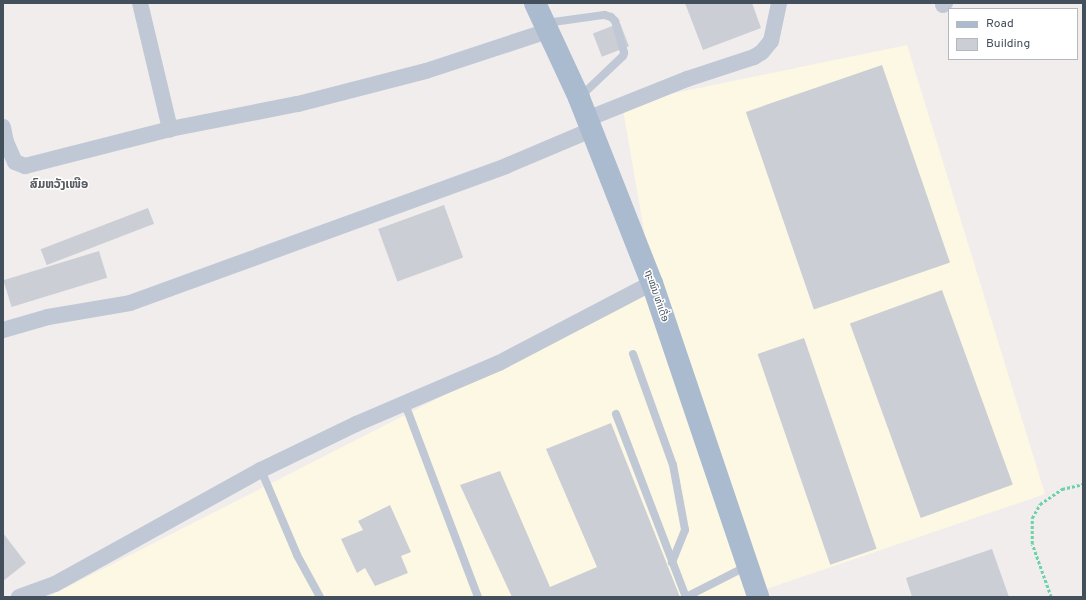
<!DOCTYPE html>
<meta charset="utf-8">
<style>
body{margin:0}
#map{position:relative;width:1086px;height:600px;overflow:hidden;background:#f0edec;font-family:Overpass,"Noto Sans Lao",sans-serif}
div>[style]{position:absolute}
.commercial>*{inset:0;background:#fdf8e3}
.building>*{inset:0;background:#cbced5;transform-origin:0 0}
.path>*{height:2.5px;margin-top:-1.25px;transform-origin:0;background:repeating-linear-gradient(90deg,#6cd3a8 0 3px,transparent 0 5px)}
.service>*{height:8px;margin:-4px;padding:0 4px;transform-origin:4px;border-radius:4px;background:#bfc8d4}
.minor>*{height:16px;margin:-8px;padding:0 8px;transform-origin:8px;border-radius:8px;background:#bfc8d4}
.primary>*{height:22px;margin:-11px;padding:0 11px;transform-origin:11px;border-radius:11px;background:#aabacf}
span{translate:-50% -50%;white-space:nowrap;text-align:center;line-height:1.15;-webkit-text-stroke:3px #fff;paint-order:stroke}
.street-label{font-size:10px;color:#444f5c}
.quarter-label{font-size:12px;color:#595c62;font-weight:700}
.frame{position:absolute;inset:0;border:4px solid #444f5c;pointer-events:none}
.legend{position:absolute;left:948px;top:8px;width:130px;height:52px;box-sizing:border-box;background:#fff;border:1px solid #b4b9be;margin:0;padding:5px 7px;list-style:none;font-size:12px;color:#444f5c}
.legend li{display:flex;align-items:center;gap:8px;height:20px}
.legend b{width:20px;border:1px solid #b4b9be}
</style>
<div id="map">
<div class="commercial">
<i style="clip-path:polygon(907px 45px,1045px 494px,743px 597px,48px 597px,654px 288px,622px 104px)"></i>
</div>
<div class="building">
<i style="clip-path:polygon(685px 3px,752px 3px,761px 28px,703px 50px)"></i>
<i style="left:620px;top:23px;width:25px;height:29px;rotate:69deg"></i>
<i style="left:882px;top:65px;width:209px;height:144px;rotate:71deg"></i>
<i style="left:444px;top:205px;width:56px;height:70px;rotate:70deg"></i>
<i style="left:148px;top:208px;width:17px;height:115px;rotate:69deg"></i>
<i style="left:99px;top:251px;width:28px;height:100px;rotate:73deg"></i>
<i style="left:942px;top:290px;width:207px;height:98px;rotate:70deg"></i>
<i style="left:804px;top:338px;width:223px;height:49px;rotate:71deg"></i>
<i style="clip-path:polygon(611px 423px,680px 597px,512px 597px,460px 485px,500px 471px,550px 587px,597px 567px,546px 449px)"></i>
<i style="clip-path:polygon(390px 505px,411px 552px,401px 556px,408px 573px,375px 586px,365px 568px,357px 573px,341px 539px,363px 530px,358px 521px)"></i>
<i style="clip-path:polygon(3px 533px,26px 563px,3px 581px)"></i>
<i style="clip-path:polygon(992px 549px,1009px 597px,912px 597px,906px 578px)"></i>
</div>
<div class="path">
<i style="left:1051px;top:597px;width:56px;rotate:-109.7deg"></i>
<i style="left:1032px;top:544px;width:26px;rotate:-90deg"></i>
<i style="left:1032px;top:518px;width:16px;rotate:-60deg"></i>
<i style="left:1040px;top:504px;width:27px;rotate:-34deg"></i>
<i style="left:1062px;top:489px;width:22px;rotate:-13deg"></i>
</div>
<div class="service">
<i style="left:546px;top:23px;width:59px;rotate:-7.9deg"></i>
<i style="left:604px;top:15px;width:7px;rotate:16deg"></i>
<i style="left:611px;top:17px;width:6px;rotate:45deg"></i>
<i style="left:615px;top:21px;width:33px;rotate:74deg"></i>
<i style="left:624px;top:53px;width:3px;rotate:108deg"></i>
<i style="left:623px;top:56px;width:59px;rotate:136.4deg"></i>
<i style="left:633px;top:354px;width:118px;rotate:70.2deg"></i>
<i style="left:673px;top:465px;width:66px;rotate:79.5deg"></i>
<i style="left:685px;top:530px;width:35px;rotate:112deg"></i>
<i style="left:405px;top:404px;width:206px;rotate:69.3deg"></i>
<i style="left:616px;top:414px;width:196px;rotate:69.1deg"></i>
<i style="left:261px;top:470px;width:92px;rotate:67deg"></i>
<i style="left:297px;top:555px;width:48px;rotate:61.3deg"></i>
<i style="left:686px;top:597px;width:68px;rotate:-26.9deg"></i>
</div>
<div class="minor">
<i style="left:140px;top:3px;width:130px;rotate:76.6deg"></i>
<i style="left:943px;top:5px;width:3px;rotate:-45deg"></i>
<i style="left:587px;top:119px;width:108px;rotate:-21.8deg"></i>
<i style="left:687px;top:79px;width:71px;rotate:-18.2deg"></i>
<i style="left:754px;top:57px;width:9px;rotate:-32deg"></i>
<i style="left:762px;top:52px;width:14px;rotate:-51deg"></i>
<i style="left:771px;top:41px;width:39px;rotate:-78deg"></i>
<i style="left:3px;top:127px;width:15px;rotate:79deg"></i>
<i style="left:3px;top:143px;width:3px;rotate:-18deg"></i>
<i style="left:6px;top:142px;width:22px;rotate:66deg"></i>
<i style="left:15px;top:162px;width:11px;rotate:22deg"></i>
<i style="left:25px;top:166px;width:150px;rotate:-14.3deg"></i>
<i style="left:170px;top:129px;width:130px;rotate:-11.1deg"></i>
<i style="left:298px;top:104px;width:132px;rotate:-14.5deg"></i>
<i style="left:426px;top:71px;width:128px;rotate:-18.2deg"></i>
<i style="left:3px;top:330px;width:47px;rotate:-16.1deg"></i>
<i style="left:48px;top:317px;width:83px;rotate:-9.7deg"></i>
<i style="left:130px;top:303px;width:400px;rotate:-20deg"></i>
<i style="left:506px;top:166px;width:92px;rotate:-23deg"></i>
<i style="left:19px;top:597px;width:38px;rotate:-20deg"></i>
<i style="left:55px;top:584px;width:235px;rotate:-29deg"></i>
<i style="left:261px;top:470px;width:106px;rotate:-25.8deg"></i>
<i style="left:356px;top:424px;width:155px;rotate:-23.1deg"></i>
<i style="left:499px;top:363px;width:173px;rotate:-27.6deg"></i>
</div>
<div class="primary">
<i style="left:535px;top:3px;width:105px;rotate:65.1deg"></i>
<i style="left:579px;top:98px;width:199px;rotate:68.5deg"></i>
<i style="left:652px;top:283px;width:331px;rotate:71.3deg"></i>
</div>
<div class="street-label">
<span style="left:656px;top:296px;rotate:71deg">ຖະໝົນ ທ່າເດື່ອ</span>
</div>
<div class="quarter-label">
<span style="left:59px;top:186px">ສົມຫວັງເໜືອ</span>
</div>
<div class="frame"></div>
<ul class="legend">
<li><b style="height:5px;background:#aabacf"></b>Road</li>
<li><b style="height:11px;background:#cbced5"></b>Building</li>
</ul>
</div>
